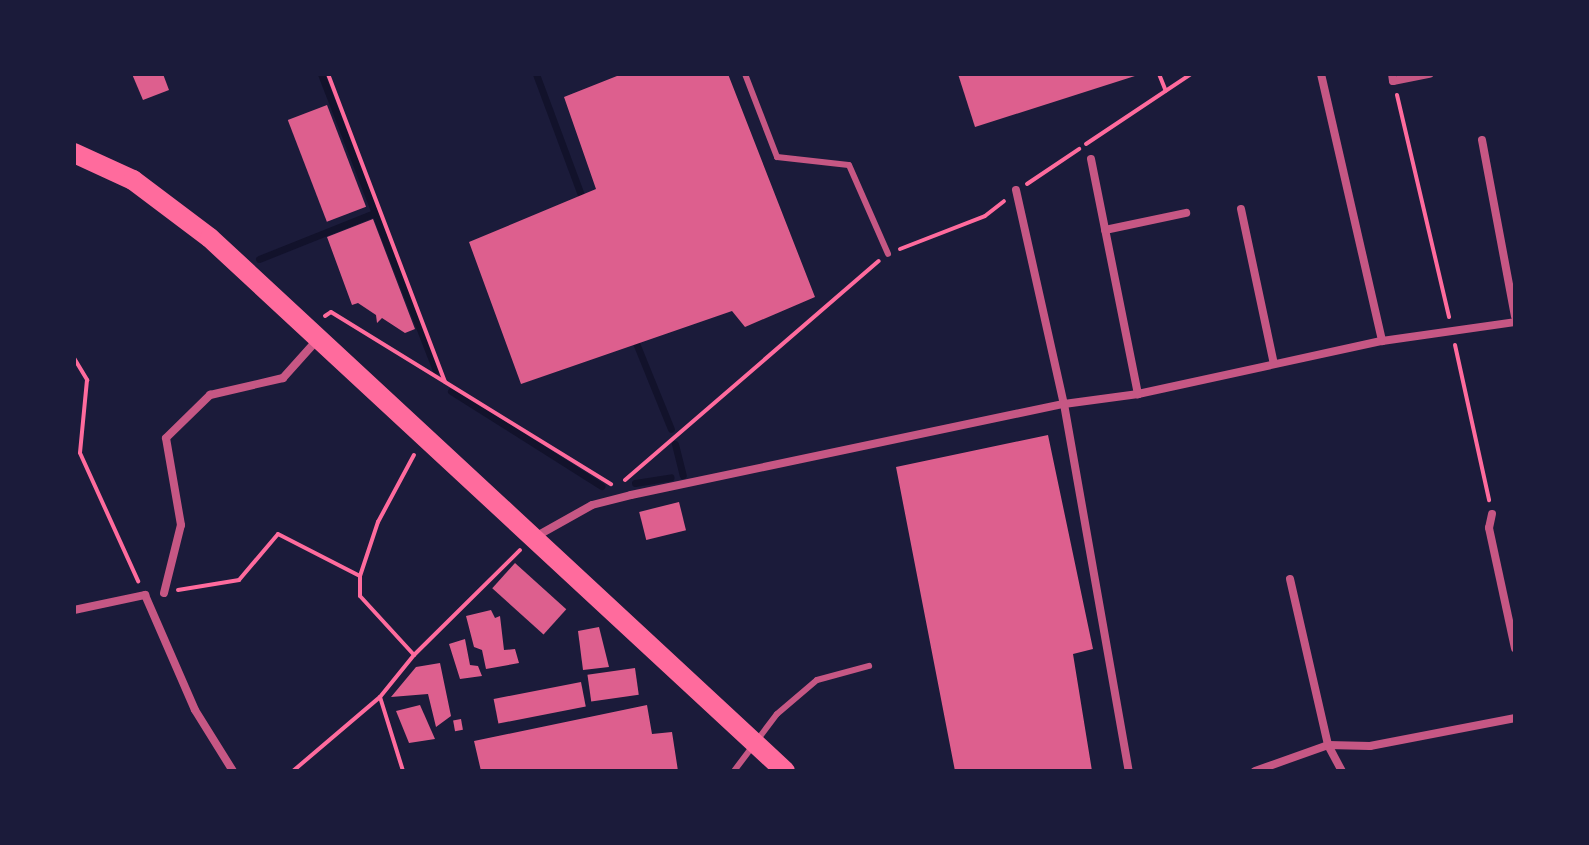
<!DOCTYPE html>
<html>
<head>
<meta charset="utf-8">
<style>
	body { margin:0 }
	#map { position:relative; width:1589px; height:845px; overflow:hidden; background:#1b1b3a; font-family:"Work Sans",sans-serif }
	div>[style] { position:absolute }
	.stream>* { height:7px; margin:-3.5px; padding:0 3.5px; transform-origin:3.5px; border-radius:3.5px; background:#12122b }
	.building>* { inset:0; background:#dd5f8e; transform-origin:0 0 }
	.path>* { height:4px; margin:-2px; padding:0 2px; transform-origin:2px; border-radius:2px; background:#ff6b9d }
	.service>* { height:6px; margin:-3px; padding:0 3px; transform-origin:3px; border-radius:3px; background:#c65784 }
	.minor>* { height:8px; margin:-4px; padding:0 4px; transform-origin:4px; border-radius:4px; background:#c65784 }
	.trunk>* { height:20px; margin:-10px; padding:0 10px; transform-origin:10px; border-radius:10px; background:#ff6b9d }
	span { translate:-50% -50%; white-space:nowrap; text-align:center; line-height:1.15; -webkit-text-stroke:7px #1b1b3a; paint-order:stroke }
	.frame { position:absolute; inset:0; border:76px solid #1b1b3a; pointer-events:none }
</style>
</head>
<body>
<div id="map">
	<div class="stream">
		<div style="left:321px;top:74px;width:318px;rotate:68.8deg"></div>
		<div style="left:536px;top:74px;width:138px;rotate:69.6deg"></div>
		<div style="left:259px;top:259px;width:124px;rotate:-21.8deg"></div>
		<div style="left:634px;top:338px;width:98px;rotate:67.9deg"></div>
		<div style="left:451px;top:391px;width:178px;rotate:32.3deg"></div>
		<div style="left:675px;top:444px;width:32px;rotate:76deg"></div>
		<div style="left:635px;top:483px;width:36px;rotate:-9deg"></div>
	</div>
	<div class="building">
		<div style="clip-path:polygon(132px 74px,163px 74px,169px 90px,143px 100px)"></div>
		<div style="clip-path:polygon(622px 74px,728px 74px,815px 297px,745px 327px,732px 311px,521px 384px,469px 242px,596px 189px,564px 97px)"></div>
		<div style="clip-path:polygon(958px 74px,1138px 74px,1138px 75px,975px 127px)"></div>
		<div style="left:327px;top:105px;width:109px;height:42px;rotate:69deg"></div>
		<div style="clip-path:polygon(373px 219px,415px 329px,405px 333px,382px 318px,377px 323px,376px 315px,358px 303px,352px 305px,327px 237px)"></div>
		<div style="clip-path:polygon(1048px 435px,1093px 649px,1073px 654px,1092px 771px,955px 771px,896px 467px)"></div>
		<div style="left:679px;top:502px;width:29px;height:41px;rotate:76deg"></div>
		<div style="left:515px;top:563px;width:69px;height:34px;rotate:42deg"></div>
		<div style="clip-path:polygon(491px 610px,495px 618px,500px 616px,504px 650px,515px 649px,519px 663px,486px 669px,482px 650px,474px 647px,466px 616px)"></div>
		<div style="clip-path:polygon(599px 627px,609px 667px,583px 670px,578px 631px)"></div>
		<div style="clip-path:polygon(465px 639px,470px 665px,478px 666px,482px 676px,460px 679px,449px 644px)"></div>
		<div style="clip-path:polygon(440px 663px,451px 716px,436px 727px,428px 694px,391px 697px,416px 667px)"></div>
		<div style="left:635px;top:668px;width:27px;height:48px;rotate:82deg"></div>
		<div style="left:581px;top:682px;width:25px;height:89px;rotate:79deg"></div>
		<div style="clip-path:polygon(420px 705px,435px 739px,409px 743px,396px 711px)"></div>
		<div style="clip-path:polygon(647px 705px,652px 734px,672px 732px,678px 771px,481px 771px,474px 741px)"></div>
		<div style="left:461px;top:719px;width:11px;height:8px;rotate:80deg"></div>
	</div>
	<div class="path">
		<div style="left:328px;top:74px;width:329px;rotate:69.2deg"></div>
		<div style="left:445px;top:382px;width:195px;rotate:31.6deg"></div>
		<div style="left:1159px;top:74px;width:18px;rotate:68deg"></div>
		<div style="left:1397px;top:95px;width:228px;rotate:76.8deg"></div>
		<div style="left:1086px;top:144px;width:126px;rotate:-33.7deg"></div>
		<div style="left:1027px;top:184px;width:63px;rotate:-33.9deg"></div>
		<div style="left:900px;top:249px;width:91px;rotate:-21.2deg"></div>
		<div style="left:985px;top:216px;width:24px;rotate:-38deg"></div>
		<div style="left:325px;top:316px;width:7px;rotate:-34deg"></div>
		<div style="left:331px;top:312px;width:132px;rotate:31.6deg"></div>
		<div style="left:1455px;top:345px;width:159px;rotate:77.6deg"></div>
		<div style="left:74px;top:358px;width:26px;rotate:59deg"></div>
		<div style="left:87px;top:380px;width:73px;rotate:95.5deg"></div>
		<div style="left:80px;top:453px;width:141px;rotate:65.6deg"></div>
		<div style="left:625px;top:480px;width:335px;rotate:-40.8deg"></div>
		<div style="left:360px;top:576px;width:57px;rotate:-71.6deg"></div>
		<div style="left:378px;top:522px;width:76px;rotate:-61.8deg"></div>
		<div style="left:178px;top:590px;width:62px;rotate:-9.3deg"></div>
		<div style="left:239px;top:580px;width:60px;rotate:-49.7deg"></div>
		<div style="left:278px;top:534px;width:92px;rotate:27.1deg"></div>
		<div style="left:360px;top:576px;width:20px;rotate:90deg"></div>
		<div style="left:360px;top:596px;width:80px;rotate:47.5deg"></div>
		<div style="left:380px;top:697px;width:77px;rotate:72.7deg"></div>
		<div style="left:293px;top:771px;width:114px;rotate:-40.4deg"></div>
		<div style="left:380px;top:697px;width:54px;rotate:-51deg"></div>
		<div style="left:414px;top:655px;width:149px;rotate:-44.7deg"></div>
	</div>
	<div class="service">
		<div style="left:745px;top:74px;width:89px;rotate:68.9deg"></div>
		<div style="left:777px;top:157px;width:72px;rotate:6.3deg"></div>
		<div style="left:849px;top:165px;width:97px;rotate:66.3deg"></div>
		<div style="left:734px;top:771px;width:71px;rotate:-53deg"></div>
		<div style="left:777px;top:714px;width:52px;rotate:-40.4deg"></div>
		<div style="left:817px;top:680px;width:54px;rotate:-15.1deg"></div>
	</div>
	<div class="minor">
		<div style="left:1321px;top:74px;width:274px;rotate:77.1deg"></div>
		<div style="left:1392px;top:74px;width:7px;rotate:82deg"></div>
		<div style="left:1393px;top:81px;width:37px;rotate:-11deg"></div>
		<div style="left:1482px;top:140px;width:179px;rotate:79.4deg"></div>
		<div style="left:1091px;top:159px;width:240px;rotate:78.7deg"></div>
		<div style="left:1016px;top:190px;width:219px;rotate:77.4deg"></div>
		<div style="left:1064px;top:404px;width:373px;rotate:80deg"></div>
		<div style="left:1241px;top:209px;width:158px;rotate:78deg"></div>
		<div style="left:1105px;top:230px;width:83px;rotate:-11.9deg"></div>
		<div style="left:1492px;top:514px;width:14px;rotate:102deg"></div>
		<div style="left:1489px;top:528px;width:123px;rotate:77.8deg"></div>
		<div style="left:535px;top:537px;width:65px;rotate:-29.3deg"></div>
		<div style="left:592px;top:505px;width:40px;rotate:-14.4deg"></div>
		<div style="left:631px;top:495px;width:442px;rotate:-11.9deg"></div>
		<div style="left:1064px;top:404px;width:75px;rotate:-7.7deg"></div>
		<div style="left:1138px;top:394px;width:250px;rotate:-12.3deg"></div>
		<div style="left:1382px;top:341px;width:134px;rotate:-8.1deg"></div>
		<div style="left:1290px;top:579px;width:170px;rotate:77.1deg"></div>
		<div style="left:1328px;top:745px;width:30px;rotate:62deg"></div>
		<div style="left:164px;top:593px;width:70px;rotate:-76deg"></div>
		<div style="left:181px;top:525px;width:88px;rotate:-99.8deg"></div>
		<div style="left:166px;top:438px;width:62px;rotate:-44.3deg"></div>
		<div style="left:210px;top:395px;width:75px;rotate:-13.1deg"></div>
		<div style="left:283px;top:378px;width:52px;rotate:-48.1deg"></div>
		<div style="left:74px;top:610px;width:73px;rotate:-11.9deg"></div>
		<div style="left:145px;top:595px;width:125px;rotate:66.5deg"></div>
		<div style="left:195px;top:710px;width:72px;rotate:58.1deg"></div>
		<div style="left:1255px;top:771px;width:77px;rotate:-19.6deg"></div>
		<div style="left:1328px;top:745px;width:42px;rotate:1.4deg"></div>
		<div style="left:1370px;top:746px;width:148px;rotate:-10.9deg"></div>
	</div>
	<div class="trunk">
		<div style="left:74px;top:153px;width:65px;rotate:24.6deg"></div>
		<div style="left:133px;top:180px;width:96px;rotate:37deg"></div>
		<div style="left:210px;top:238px;width:784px;rotate:42.83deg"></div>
	</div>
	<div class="frame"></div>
</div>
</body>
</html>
